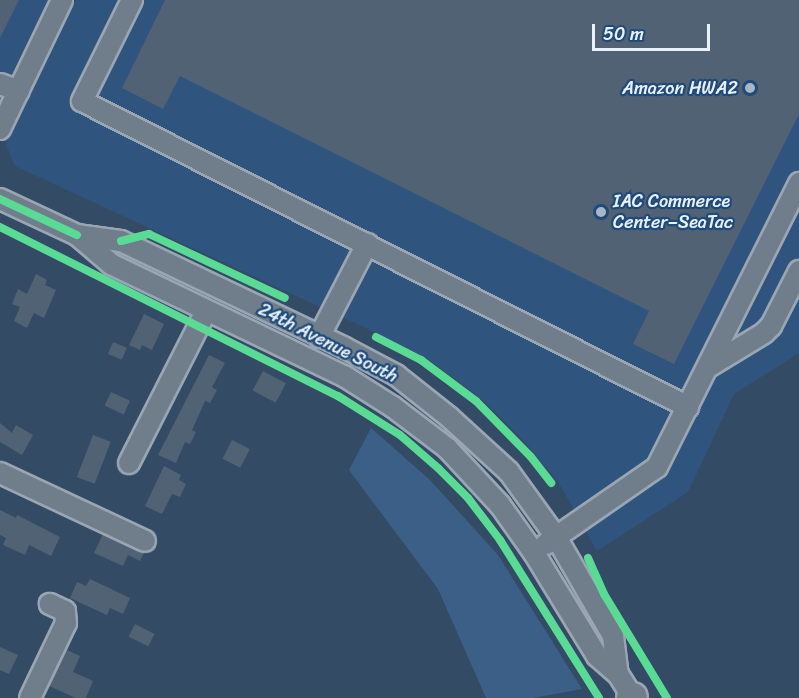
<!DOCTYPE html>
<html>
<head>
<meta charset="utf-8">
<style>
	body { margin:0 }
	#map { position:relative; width:799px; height:698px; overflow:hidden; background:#344b65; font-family:Sriracha,sans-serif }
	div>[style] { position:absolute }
	.built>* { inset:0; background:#2f557f }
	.green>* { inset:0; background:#3b5f87 }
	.building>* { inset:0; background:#516275; transform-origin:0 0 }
	.roads { filter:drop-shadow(2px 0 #9aa6b3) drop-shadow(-2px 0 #9aa6b3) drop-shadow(0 2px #9aa6b3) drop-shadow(0 -2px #9aa6b3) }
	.minor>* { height:20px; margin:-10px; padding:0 10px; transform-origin:10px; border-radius:10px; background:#707e8c }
	.highway>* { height:28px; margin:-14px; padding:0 14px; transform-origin:14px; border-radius:14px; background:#707e8c }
	.cycleway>* { height:8px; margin:-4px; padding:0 4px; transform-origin:4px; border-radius:4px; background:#5adb95 }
	.dots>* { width:16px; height:16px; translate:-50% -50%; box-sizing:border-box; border:3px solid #1f4a7a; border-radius:50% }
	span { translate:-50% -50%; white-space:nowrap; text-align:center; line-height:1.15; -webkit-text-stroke:4.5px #1f4a7a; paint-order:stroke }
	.poi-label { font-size:18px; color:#e8f1f8 }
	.right { translate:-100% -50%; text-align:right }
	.left { translate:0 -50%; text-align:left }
	.street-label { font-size:18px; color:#e8f1f8 }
	.scale { position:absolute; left:592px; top:24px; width:118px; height:27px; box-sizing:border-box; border:3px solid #e8f1f8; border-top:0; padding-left:8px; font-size:18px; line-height:21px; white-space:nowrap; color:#e8f1f8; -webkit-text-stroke:4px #1f4a7a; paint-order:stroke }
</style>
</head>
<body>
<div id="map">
	<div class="built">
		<div style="clip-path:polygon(0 0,48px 0,0 99px)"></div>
		<div style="clip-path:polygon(76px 0,799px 0,799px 353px,734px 394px,688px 492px,597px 551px,559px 483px,523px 440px,482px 399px,429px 360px,383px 336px,15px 166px,5px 142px)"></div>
	</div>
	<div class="green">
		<div style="clip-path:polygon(371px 428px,430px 480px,498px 555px,582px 689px,533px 698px,486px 698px,438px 589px,349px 470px)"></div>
	</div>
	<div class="building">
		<div style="clip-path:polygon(0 0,19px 0,0 38px)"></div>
		<div style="clip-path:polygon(165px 0,799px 0,799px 114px,674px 364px,633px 344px,649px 311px,180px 76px,163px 109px,122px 88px)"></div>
		<div style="clip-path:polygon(36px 274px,47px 280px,45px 285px,56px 290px,44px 318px,34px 313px,27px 328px,14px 321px,20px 307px,12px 304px,18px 289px,27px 294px)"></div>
		<div style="clip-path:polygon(144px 314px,164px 324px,152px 350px,142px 345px,140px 350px,129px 345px)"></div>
		<div style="left:113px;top:342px;width:15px;height:13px;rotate:23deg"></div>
		<div style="clip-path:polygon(209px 355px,225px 363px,212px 387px,217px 390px,210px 403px,205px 401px,192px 430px,196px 432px,190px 444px,185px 442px,176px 463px,158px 455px)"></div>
		<div style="left:263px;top:371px;width:26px;height:22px;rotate:28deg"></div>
		<div style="left:111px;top:392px;width:21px;height:15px;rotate:25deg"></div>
		<div style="clip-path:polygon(0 423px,12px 433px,16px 425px,33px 435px,22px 455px,0 442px)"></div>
		<div style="left:93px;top:435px;width:19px;height:45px;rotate:21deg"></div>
		<div style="left:232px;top:440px;width:20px;height:21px;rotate:27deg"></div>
		<div style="clip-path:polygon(164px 466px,181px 475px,179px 480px,186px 484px,180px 497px,172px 494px,162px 514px,145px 506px)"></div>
		<div style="clip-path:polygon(0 510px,16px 518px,17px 515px,60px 537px,51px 556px,29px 545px,25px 555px,3px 545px,6px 538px,0 535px)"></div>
		<div style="clip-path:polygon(103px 534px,144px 553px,140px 561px,128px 555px,123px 566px,94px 553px)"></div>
		<div style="clip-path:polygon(90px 579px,130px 598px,123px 614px,110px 608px,107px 615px,70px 598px,77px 582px,86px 586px)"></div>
		<div style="left:135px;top:624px;width:22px;height:14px;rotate:27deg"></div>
		<div style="clip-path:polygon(0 647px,18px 655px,9px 674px,0 670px)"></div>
		<div style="clip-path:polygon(67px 650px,80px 656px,73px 672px,93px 681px,86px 698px,76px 698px,49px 686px)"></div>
	</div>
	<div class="roads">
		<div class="minor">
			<div style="left:132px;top:0;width:113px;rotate:116.3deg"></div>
			<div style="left:82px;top:101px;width:679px;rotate:26.79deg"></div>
			<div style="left:0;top:84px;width:20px;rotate:20deg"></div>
			<div style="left:0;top:129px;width:143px;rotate:-64.3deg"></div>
			<div style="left:0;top:199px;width:85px;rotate:25.1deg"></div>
			<div style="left:77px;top:235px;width:45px;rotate:40.5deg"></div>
			<div style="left:111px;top:264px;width:259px;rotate:25.7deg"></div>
			<div style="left:344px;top:376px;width:58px;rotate:32.3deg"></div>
			<div style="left:393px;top:407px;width:68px;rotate:37.2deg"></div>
			<div style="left:447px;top:448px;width:78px;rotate:47.1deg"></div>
			<div style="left:500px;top:505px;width:59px;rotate:54.7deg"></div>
			<div style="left:534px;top:553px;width:121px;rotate:58.5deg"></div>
			<div style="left:597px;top:656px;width:28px;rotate:41deg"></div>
			<div style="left:618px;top:674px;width:28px;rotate:58deg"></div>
			<div style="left:77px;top:235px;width:44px;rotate:7.8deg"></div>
			<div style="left:121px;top:241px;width:248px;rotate:25.5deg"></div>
			<div style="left:345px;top:348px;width:58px;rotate:27.9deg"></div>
			<div style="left:396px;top:375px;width:68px;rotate:38.4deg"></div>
			<div style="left:449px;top:417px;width:81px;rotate:42.5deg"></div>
			<div style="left:509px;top:472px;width:80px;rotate:54.1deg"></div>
			<div style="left:556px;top:537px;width:114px;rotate:60.1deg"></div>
			<div style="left:613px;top:636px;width:38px;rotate:83deg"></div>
			<div style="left:319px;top:337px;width:105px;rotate:-62.7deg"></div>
			<div style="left:710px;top:366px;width:63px;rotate:-31.4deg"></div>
			<div style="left:764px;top:333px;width:10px;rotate:-45deg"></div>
			<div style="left:771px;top:326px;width:62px;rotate:-63deg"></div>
			<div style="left:129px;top:463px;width:170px;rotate:-63.1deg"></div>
			<div style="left:0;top:473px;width:160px;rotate:25.1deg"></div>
			<div style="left:546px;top:544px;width:135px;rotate:-34.7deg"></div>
			<div style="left:657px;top:467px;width:318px;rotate:-63.4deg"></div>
			<div style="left:30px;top:698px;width:83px;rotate:-64.4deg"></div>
			<div style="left:66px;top:623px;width:12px;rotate:-95deg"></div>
			<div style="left:65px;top:611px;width:17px;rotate:-155deg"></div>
		</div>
		<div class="highway">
			<div style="left:631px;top:698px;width:2px;rotate:-27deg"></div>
		</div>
	</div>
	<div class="cycleway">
		<div style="left:0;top:199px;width:85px;rotate:25.1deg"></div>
		<div style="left:0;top:227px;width:378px;rotate:26.6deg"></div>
		<div style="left:338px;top:396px;width:73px;rotate:32.2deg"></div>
		<div style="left:400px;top:435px;width:50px;rotate:41deg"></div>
		<div style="left:438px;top:468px;width:42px;rotate:45deg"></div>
		<div style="left:468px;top:498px;width:53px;rotate:52.7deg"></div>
		<div style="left:500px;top:540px;width:186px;rotate:57.9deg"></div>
		<div style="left:121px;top:241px;width:29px;rotate:-14deg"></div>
		<div style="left:149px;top:234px;width:150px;rotate:25.2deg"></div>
		<div style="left:376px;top:337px;width:51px;rotate:27.1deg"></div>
		<div style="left:421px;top:360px;width:69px;rotate:36.7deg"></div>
		<div style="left:476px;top:401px;width:78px;rotate:45.5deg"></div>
		<div style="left:531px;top:457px;width:33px;rotate:52deg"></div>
		<div style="left:588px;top:558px;width:39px;rotate:66deg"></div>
		<div style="left:604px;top:594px;width:122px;rotate:58.8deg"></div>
	</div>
	<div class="dots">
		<div style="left:750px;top:88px;background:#a9b7c5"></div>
		<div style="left:601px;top:212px;background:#a9b7c5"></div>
	</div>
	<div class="poi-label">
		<span class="right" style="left:738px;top:88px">Amazon HWA2</span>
		<span class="left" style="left:613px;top:212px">IAC Commerce<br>Center–SeaTac</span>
	</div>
	<div class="street-label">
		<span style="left:328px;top:343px;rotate:27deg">24th Avenue South</span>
	</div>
	<div class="scale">50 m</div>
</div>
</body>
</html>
